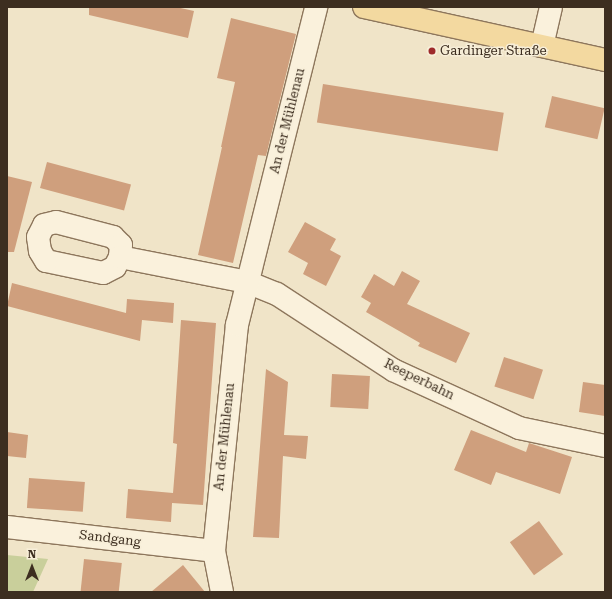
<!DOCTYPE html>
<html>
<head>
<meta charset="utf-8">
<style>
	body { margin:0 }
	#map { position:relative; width:612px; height:599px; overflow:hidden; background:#f0e4c8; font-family:"Roboto Serif",serif }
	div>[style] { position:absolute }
	.green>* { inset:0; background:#c9cf9b }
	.building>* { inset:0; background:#cf9f7d; transform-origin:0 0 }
	.roads { filter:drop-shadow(1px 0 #8d765c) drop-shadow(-1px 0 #8d765c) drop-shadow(0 1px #8d765c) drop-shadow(0 -1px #8d765c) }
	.minor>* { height:22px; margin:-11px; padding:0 11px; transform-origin:11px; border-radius:11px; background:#faf1dc }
	.primary>* { height:22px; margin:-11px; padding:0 11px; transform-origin:11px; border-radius:11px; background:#f3d9a0 }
	.dots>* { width:11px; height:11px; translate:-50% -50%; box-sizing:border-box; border:2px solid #f7eed8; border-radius:50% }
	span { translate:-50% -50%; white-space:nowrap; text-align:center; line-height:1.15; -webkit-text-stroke:3px #f7eed8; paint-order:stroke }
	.poi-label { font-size:13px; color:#3d2e20 }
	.left { translate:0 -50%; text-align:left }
	.street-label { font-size:13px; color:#3d2e20 }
	.frame { position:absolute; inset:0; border:8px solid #3d2e20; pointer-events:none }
	.north { position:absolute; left:12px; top:547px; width:40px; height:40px; -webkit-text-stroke:3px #f7eed8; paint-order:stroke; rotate:0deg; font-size:11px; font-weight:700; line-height:16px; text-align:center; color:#3d2e20 }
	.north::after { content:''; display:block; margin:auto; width:14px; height:18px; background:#3d2e20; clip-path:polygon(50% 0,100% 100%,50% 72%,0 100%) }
</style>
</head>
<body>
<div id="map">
	<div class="green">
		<div style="clip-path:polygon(7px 555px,48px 559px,33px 592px,7px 592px)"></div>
	</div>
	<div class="building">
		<div style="clip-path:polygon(89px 7px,176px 7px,194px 11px,188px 38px,89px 15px)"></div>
		<div style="clip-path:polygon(231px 18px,296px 34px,266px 156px,258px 155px,233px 263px,198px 255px,222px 147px,221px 147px,235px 82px,217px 78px)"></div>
		<div style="left:323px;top:84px;width:183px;height:39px;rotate:9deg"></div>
		<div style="left:552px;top:96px;width:54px;height:32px;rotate:13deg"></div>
		<div style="left:47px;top:162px;width:87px;height:27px;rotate:15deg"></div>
		<div style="clip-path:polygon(7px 176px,32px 182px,14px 252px,7px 252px)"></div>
		<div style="clip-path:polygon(305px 222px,336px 239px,330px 250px,341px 256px,326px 286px,303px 274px,308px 263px,288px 252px)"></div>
		<div style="clip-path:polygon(402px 271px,420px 281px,407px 304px,470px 333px,456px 363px,418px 346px,420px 343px,366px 312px,371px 303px,361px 297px,374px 274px,394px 286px)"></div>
		<div style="clip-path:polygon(12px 283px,126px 313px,127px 299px,174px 303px,173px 323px,142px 320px,140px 341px,7px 306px)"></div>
		<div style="clip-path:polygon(181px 320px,216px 323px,203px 505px,172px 503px,171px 522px,126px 518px,128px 489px,173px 493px,177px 444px,173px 443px)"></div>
		<div style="left:504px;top:357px;width:41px;height:31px;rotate:18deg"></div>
		<div style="clip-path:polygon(266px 369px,288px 382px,284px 435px,308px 436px,306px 459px,283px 456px,279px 538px,253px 537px)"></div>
		<div style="left:332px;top:374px;width:38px;height:33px;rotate:3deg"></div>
		<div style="clip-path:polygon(583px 382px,605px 385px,605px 416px,579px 412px)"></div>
		<div style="clip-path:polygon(471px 430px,526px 452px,529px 443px,572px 457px,560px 494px,496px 472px,491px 485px,454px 470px)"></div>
		<div style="clip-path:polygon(7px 432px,28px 435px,26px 458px,7px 456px)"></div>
		<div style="left:29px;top:478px;width:56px;height:30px;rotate:4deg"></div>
		<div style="left:539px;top:521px;width:41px;height:36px;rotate:54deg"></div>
		<div style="left:84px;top:559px;width:38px;height:33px;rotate:6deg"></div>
		<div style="clip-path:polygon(183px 565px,205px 592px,151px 592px)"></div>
	</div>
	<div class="roads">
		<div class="minor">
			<div style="left:542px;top:46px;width:40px;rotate:-77deg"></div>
			<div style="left:56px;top:222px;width:59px;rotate:14.7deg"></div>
			<div style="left:113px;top:237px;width:11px;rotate:45deg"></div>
			<div style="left:121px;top:245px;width:12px;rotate:95deg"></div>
			<div style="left:120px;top:257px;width:11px;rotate:117deg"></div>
			<div style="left:115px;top:267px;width:13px;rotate:153deg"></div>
			<div style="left:103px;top:273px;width:58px;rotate:-168.1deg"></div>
			<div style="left:46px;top:261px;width:12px;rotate:-121deg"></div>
			<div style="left:40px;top:251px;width:14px;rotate:-98deg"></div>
			<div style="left:38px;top:237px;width:13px;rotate:-63deg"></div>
			<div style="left:44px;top:225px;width:12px;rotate:-14deg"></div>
			<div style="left:120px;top:257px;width:129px;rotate:11.1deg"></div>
			<div style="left:247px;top:282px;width:32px;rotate:22deg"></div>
			<div style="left:277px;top:294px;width:139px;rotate:33.2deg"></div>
			<div style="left:393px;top:370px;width:139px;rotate:24.7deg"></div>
			<div style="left:519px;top:428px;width:88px;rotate:11.8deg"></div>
			<div style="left:7px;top:527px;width:208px;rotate:6.6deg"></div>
			<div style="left:222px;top:592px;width:42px;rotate:-101deg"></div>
			<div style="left:214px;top:551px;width:227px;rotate:-84.2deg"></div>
			<div style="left:237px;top:325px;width:328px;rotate:-76deg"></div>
		</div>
		<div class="primary">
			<div style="left:364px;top:7px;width:247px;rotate:12.4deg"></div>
		</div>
	</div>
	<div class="dots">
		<div style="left:432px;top:51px;background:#9e2a2b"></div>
	</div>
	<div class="poi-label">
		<span class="left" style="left:440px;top:51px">Gardinger Straße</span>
	</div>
	<div class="street-label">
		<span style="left:288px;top:121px;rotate:-76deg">An der Mühlenau</span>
		<span style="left:419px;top:380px;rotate:26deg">Reeperbahn</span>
		<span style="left:225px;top:437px;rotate:-84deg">An der Mühlenau</span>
		<span style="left:110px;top:539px;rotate:7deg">Sandgang</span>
	</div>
	<div class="frame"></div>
	<div class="north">N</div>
</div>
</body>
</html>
